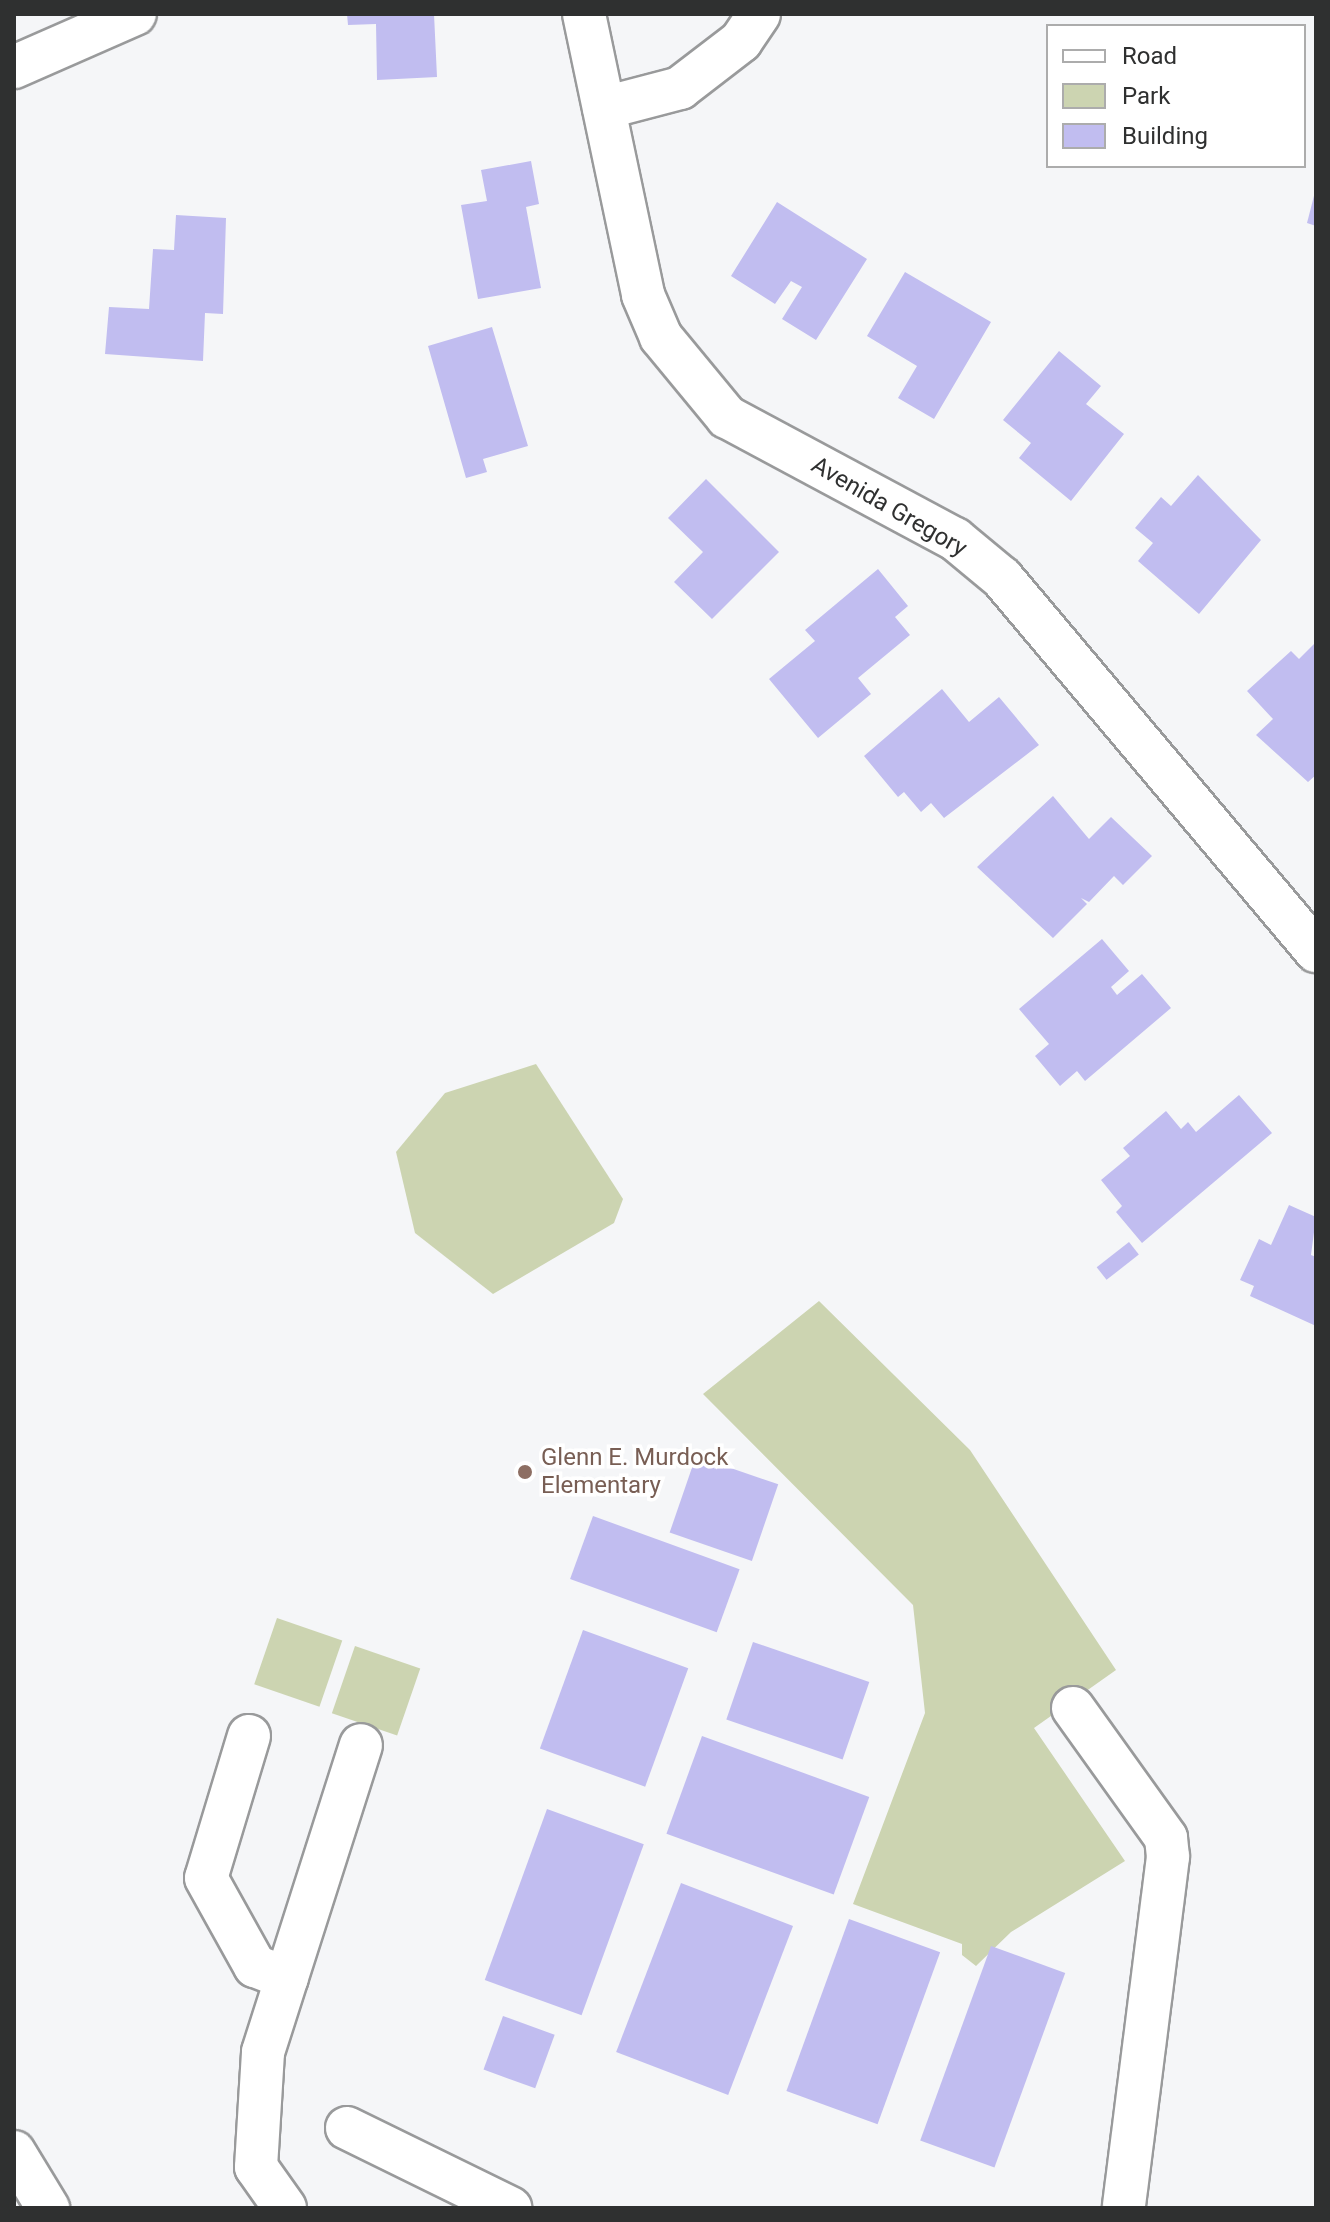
<!DOCTYPE html>
<html>
<head>
<meta charset="utf-8">
<style>
	body { margin:0 }
	#map { position:relative; width:1330px; height:2222px; overflow:hidden; background:#f5f6f8; font-family:Roboto,sans-serif }
	div>[style] { position:absolute }
	.green>* { inset:0; background:#ccd4b1; transform-origin:0 0 }
	.building>* { inset:0; background:#c1bdf0; transform-origin:0 0 }
	.roads { filter:drop-shadow(2px 0 #999a9b) drop-shadow(-2px 0 #999a9b) drop-shadow(0 2px #999a9b) drop-shadow(0 -2px #999a9b) }
	.minor>* { height:42px; margin:-21px; padding:0 21px; transform-origin:21px; border-radius:21px; background:#fff }
	.dots>* { width:22px; height:22px; translate:-50% -50%; box-sizing:border-box; border:4px solid #fff; border-radius:50% }
	span { translate:-50% -50%; white-space:nowrap; text-align:center; line-height:1.15; -webkit-text-stroke:7px #fff; paint-order:stroke }
	.street-label { font-size:24px; color:#2f3030 }
	.education-label { font-size:24px; color:#785e54 }
	.left { translate:0 -50%; text-align:left }
	.frame { position:absolute; inset:0; border:16px solid #2f3030; pointer-events:none }
	.legend { position:absolute; left:1046px; top:24px; width:260px; height:144px; box-sizing:border-box; background:#fff; border:2px solid #acacac; margin:0; padding:10px 14px; list-style:none; font-size:24px; color:#2f3030 }
	.legend li { display:flex; align-items:center; gap:16px; height:40px }
	.legend b { width:40px; border:2px solid #acacac }
</style>
</head>
<body>
<div id="map">
	<div class="green">
		<div style="clip-path:polygon(536px 1064px,623px 1199px,614px 1223px,493px 1294px,415px 1233px,396px 1152px,445px 1093px)"></div>
		<div style="clip-path:polygon(819px 1301px,970px 1450px,1116px 1670px,1034px 1728px,1125px 1861px,1011px 1932px,976px 1966px,962px 1955px,962px 1944px,853px 1904px,925px 1713px,913px 1605px,703px 1394px)"></div>
		<div style="left:277px;top:1618px;width:69px;height:70px;rotate:19deg"></div>
		<div style="left:355px;top:1646px;width:69px;height:71px;rotate:19deg"></div>
	</div>
	<div class="building">
		<div style="clip-path:polygon(347px 14px,434px 14px,437px 77px,377px 80px,376px 24px,348px 25px)"></div>
		<div style="clip-path:polygon(531px 161px,539px 204px,526px 207px,541px 288px,478px 299px,461px 205px,487px 201px,481px 170px)"></div>
		<div style="clip-path:polygon(1315px 192px,1316px 192px,1316px 226px,1307px 223px)"></div>
		<div style="clip-path:polygon(777px 202px,867px 259px,816px 340px,782px 319px,802px 287px,791px 281px,775px 304px,731px 276px)"></div>
		<div style="clip-path:polygon(176px 215px,226px 218px,223px 314px,205px 313px,203px 361px,105px 354px,109px 307px,149px 309px,153px 249px,174px 250px)"></div>
		<div style="clip-path:polygon(905px 272px,991px 322px,934px 419px,898px 398px,917px 366px,867px 336px)"></div>
		<div style="clip-path:polygon(492px 327px,528px 446px,483px 459px,487px 472px,466px 478px,428px 346px)"></div>
		<div style="clip-path:polygon(1059px 351px,1101px 386px,1086px 404px,1124px 434px,1071px 501px,1019px 458px,1031px 443px,1003px 420px)"></div>
		<div style="clip-path:polygon(1198px 475px,1261px 540px,1199px 614px,1138px 561px,1153px 543px,1135px 528px,1161px 497px,1171px 506px)"></div>
		<div style="clip-path:polygon(706px 479px,779px 552px,712px 619px,674px 582px,703px 552px,668px 518px)"></div>
		<div style="clip-path:polygon(878px 569px,908px 606px,895px 617px,910px 635px,858px 678px,871px 694px,818px 738px,769px 679px,815px 641px,805px 630px)"></div>
		<div style="clip-path:polygon(1316px 642px,1316px 775px,1308px 782px,1256px 735px,1273px 719px,1247px 691px,1291px 651px,1299px 659px)"></div>
		<div style="clip-path:polygon(942px 689px,969px 722px,999px 697px,1039px 745px,944px 818px,931px 803px,921px 812px,904px 792px,898px 797px,864px 756px)"></div>
		<div style="clip-path:polygon(1053px 796px,1089px 839px,1111px 817px,1152px 856px,1123px 885px,1114px 876px,1089px 902px,1081px 898px,1087px 904px,1053px 938px,977px 867px)"></div>
		<div style="clip-path:polygon(1102px 939px,1129px 971px,1111px 987px,1117px 995px,1142px 974px,1171px 1008px,1085px 1081px,1077px 1071px,1060px 1086px,1035px 1056px,1049px 1044px,1019px 1009px)"></div>
		<div style="clip-path:polygon(1239px 1095px,1272px 1133px,1142px 1243px,1116px 1212px,1122px 1206px,1101px 1180px,1130px 1156px,1123px 1148px,1166px 1111px,1181px 1129px,1188px 1122px,1196px 1132px)"></div>
		<div style="clip-path:polygon(1289px 1205px,1316px 1217px,1311px 1255px,1316px 1257px,1316px 1326px,1250px 1296px,1254px 1286px,1240px 1280px,1259px 1239px,1271px 1245px)"></div>
		<div style="left:1129px;top:1242px;width:16px;height:41px;rotate:52deg"></div>
		<div style="left:696px;top:1456px;width:87px;height:81px;rotate:19deg"></div>
		<div style="left:593px;top:1516px;width:156px;height:67px;rotate:20deg"></div>
		<div style="left:583px;top:1630px;width:112px;height:126px;rotate:20deg"></div>
		<div style="left:753px;top:1642px;width:123px;height:82px;rotate:19deg"></div>
		<div style="left:702px;top:1736px;width:178px;height:104px;rotate:20deg"></div>
		<div style="left:547px;top:1809px;width:103px;height:182px;rotate:20deg"></div>
		<div style="left:681px;top:1883px;width:120px;height:181px;rotate:21deg"></div>
		<div style="left:849px;top:1919px;width:97px;height:183px;rotate:20deg"></div>
		<div style="left:991px;top:1946px;width:79px;height:207px;rotate:20deg"></div>
		<div style="left:503px;top:2016px;width:55px;height:57px;rotate:20deg"></div>
	</div>
	<div class="roads">
		<div class="minor">
			<div style="left:584px;top:14px;width:287px;rotate:78.1deg"></div>
			<div style="left:643px;top:295px;width:46px;rotate:66.8deg"></div>
			<div style="left:661px;top:337px;width:104px;rotate:50.5deg"></div>
			<div style="left:727px;top:417px;width:259px;rotate:28.2deg"></div>
			<div style="left:955px;top:539px;width:61px;rotate:39.7deg"></div>
			<div style="left:1002px;top:578px;width:488px;rotate:49.9deg"></div>
			<div style="left:14px;top:67px;width:132px;rotate:-23.7deg"></div>
			<div style="left:604px;top:108px;width:79px;rotate:-14.7deg"></div>
			<div style="left:680px;top:88px;width:77px;rotate:-37.6deg"></div>
			<div style="left:741px;top:41px;width:32px;rotate:-56deg"></div>
			<div style="left:1073px;top:1708px;width:160px;rotate:54.4deg"></div>
			<div style="left:1166px;top:1838px;width:19px;rotate:84deg"></div>
			<div style="left:1168px;top:1857px;width:351px;rotate:97.2deg"></div>
			<div style="left:249px;top:1736px;width:148px;rotate:106.8deg"></div>
			<div style="left:206px;top:1878px;width:101px;rotate:60.9deg"></div>
			<div style="left:255px;top:1966px;width:34px;rotate:21deg"></div>
			<div style="left:347px;top:2128px;width:182px;rotate:26.1deg"></div>
			<div style="left:14px;top:2152px;width:66px;rotate:58.7deg"></div>
			<div style="left:285px;top:2208px;width:50px;rotate:-125.3deg"></div>
			<div style="left:256px;top:2167px;width:115px;rotate:-86.5deg"></div>
			<div style="left:263px;top:2052px;width:322px;rotate:-72.3deg"></div>
		</div>
	</div>
	<div class="dots">
		<div style="left:525px;top:1472px;background:#8d6e63"></div>
	</div>
	<div class="street-label">
		<span style="left:889px;top:507px;rotate:30deg">Avenida Gregory</span>
	</div>
	<div class="education-label">
		<span class="left" style="left:541px;top:1472px">Glenn E. Murdock<br>Elementary</span>
	</div>
	<div class="frame"></div>
	<ul class="legend">
	<li><b style="height:10px;background:#fff"></b>Road</li>
	<li><b style="height:22px;background:#ccd4b1"></b>Park</li>
	<li><b style="height:22px;background:#c1bdf0"></b>Building</li>
	</ul>
</div>
</body>
</html>
